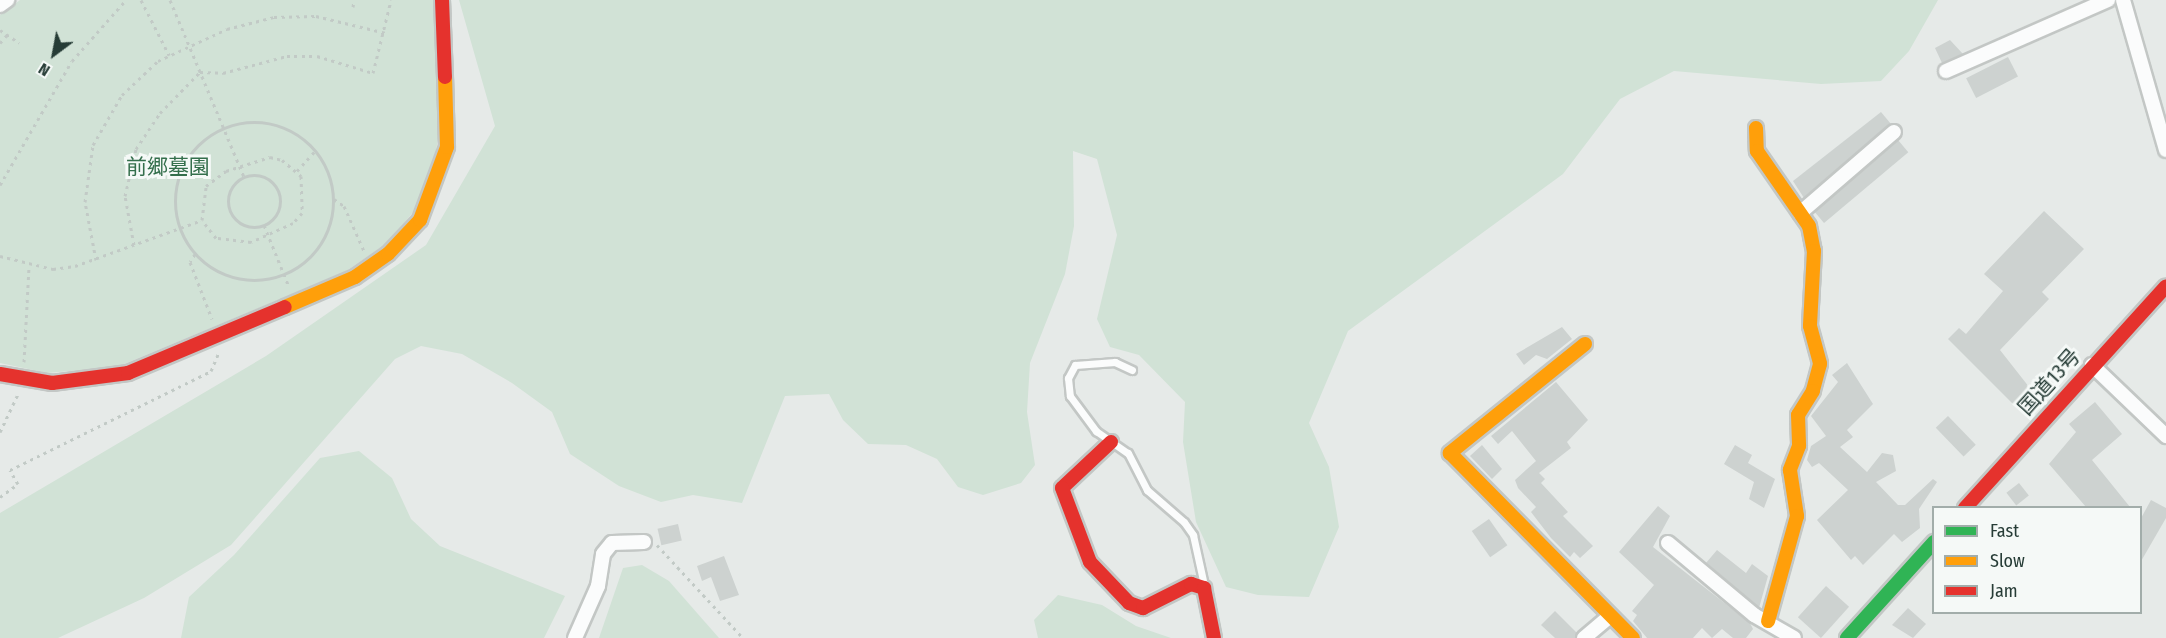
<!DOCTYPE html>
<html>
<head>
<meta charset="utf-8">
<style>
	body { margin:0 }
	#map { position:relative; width:2166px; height:638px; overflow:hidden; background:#e6eae8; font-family:"Fira Sans Condensed","Noto Sans JP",sans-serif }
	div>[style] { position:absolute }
	.green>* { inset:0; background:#d1e2d6 }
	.building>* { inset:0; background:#cdd2d0; transform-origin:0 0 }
	.path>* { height:3px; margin-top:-1.5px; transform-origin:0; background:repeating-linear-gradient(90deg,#c2cac6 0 3px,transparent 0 7.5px) }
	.path>.ring { margin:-1.5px; padding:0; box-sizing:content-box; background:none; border:3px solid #c2cac6; border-radius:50% }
	.roads { filter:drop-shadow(2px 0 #c3c7c5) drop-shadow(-2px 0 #c3c7c5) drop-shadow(0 2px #c3c7c5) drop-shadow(0 -2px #c3c7c5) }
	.lane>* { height:7px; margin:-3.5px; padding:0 3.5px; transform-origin:3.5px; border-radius:3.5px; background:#fbfcfc }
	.street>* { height:14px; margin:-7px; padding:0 7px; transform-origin:7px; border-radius:7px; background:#fbfcfc }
	.fast>* { height:14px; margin:-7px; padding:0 7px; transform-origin:7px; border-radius:7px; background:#30b455 }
	.slow>* { height:14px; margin:-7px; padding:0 7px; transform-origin:7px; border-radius:7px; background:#ff9f0a }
	.jam>* { height:14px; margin:-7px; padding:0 7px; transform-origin:7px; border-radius:7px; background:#e5322d }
	span { translate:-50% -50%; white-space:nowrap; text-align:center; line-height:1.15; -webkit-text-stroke:6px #f5f9f7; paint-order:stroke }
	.park-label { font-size:21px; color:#346f4c }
	.street-label { font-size:21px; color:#263c36 }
	.legend { position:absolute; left:1932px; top:506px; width:210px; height:108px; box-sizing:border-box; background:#f5f9f7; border:2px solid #a2adaa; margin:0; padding:8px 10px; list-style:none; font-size:18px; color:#263c36 }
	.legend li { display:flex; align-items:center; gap:12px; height:30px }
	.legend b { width:30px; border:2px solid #a2adaa }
	.north { position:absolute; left:24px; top:24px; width:60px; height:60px; -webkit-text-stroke:4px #f5f9f7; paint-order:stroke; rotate:212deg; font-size:16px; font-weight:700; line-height:24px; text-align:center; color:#263c36 }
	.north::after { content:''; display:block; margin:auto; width:21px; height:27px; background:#263c36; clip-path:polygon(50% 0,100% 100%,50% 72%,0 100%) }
</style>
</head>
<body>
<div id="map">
	<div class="green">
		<div style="clip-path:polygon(20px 0,434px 0,441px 124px,432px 171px,414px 211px,387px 243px,345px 272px,117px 367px,47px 373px,0 363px,0 15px)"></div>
		<div style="clip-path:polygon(459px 0,1938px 0,1909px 51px,1881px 81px,1821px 84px,1674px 71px,1620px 99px,1563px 174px,1348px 331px,1309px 423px,1329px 467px,1339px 527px,1309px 597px,1258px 595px,1226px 587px,1196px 522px,1183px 442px,1185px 402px,1139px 355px,1110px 347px,1097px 319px,1117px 235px,1097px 159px,1073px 151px,1074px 226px,1065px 274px,1030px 363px,1027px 412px,1035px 465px,1021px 483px,983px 495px,958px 487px,937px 459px,906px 445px,868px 444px,843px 420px,829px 394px,785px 396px,742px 503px,693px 495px,661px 502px,619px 486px,570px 454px,552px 412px,512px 383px,462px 354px,421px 346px,395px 359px,231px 545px,144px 598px,58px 638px,0 638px,0 513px,266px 356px,426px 245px,495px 126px)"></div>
		<div style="clip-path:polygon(359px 451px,392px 478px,411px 519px,440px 546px,565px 596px,544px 638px,181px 638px,189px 597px,234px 555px,320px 458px)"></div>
		<div style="clip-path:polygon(642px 565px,669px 581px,719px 638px,599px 638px,623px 568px)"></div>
		<div style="clip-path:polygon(1058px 595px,1102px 605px,1136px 626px,1171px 638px,1038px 638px,1034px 620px)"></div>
	</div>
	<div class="building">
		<div style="clip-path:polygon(1950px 40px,1963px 54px,1942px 63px,1935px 48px)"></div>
		<div style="left:2008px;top:57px;width:22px;height:47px;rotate:63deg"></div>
		<div style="clip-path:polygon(1881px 112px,1891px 124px,1804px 198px,1793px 181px)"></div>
		<div style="left:1898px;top:140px;width:16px;height:110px;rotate:50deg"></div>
		<div style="clip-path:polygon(2044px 211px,2084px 249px,2042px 292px,2049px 299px,2000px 350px,2033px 392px,2017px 408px,1948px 339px,1959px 328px,1966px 334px,2003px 291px,1984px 274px)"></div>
		<div style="clip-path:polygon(1562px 327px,1572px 339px,1547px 359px,1536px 355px,1524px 365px,1516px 354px)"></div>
		<div style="clip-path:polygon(1847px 363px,1873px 404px,1847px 430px,1853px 437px,1840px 447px,1867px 472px,1882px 453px,1893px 455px,1896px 471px,1876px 482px,1898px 505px,1905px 505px,1933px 479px,1937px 482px,1919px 509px,1920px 528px,1902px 542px,1894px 534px,1863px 565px,1855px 556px,1851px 560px,1817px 520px,1848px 490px,1819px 463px,1812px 467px,1807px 460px,1811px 446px,1826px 436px,1811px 416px,1838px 382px,1832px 375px)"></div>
		<div style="clip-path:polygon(1556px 382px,1588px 420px,1567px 442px,1571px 448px,1539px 473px,1545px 479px,1541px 483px,1568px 512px,1563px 516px,1593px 546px,1580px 558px,1574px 552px,1570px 557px,1551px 538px,1531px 512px,1536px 507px,1518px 488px,1515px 480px,1536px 461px,1512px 431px,1498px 444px,1491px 436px)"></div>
		<div style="clip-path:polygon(2095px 402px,2122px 434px,2092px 460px,2130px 507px,2086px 507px,2049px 464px,2076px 432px,2069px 424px)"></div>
		<div style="left:1948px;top:416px;width:40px;height:17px;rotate:46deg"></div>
		<div style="clip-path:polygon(1482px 445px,1502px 469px,1492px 479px,1470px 456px)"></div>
		<div style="clip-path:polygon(1735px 445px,1752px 455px,1748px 463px,1775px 479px,1764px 508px,1749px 499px,1754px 482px,1724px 464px)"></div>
		<div style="left:2019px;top:483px;width:16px;height:16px;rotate:52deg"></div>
		<div style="clip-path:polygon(2151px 500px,2166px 508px,2166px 518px,2140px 563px,2140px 520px)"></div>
		<div style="clip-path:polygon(1658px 506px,1670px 516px,1653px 547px,1750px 623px,1753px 629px,1746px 638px,1733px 638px,1722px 629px,1712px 638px,1702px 628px,1693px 638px,1647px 638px,1633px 621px,1637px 615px,1632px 611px,1654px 585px,1619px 552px)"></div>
		<div style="left:1489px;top:519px;width:32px;height:21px;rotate:55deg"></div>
		<div style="left:678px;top:524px;width:17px;height:21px;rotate:77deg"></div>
		<div style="clip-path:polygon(1717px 550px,1746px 573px,1752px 564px,1768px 576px,1759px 608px,1706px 563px)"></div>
		<div style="clip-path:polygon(724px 556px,739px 595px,720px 601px,711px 577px,702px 581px,697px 566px)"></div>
		<div style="left:1826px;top:586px;width:31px;height:42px;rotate:42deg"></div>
		<div style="clip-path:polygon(1908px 608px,1926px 624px,1913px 638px,1892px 625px)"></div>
		<div style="clip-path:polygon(1555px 611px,1577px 633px,1575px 638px,1555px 638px,1541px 625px)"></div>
	</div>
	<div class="path">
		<div style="left:141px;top:0;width:62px;rotate:63deg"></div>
		<div style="left:170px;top:0;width:192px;rotate:67.3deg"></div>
		<div style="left:353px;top:7px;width:7px;rotate:-82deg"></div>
		<div style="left:0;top:30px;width:23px;rotate:34deg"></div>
		<div style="left:0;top:43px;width:11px;rotate:-49deg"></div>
		<div class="ring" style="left:175px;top:122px;width:155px;height:155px"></div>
		<div style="left:270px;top:157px;width:12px;rotate:14deg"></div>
		<div style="left:282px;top:160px;width:25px;rotate:40deg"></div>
		<div style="left:301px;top:176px;width:37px;rotate:88deg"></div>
		<div style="left:302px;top:213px;width:13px;rotate:132deg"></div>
		<div style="left:293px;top:223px;width:46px;rotate:155.7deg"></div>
		<div style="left:251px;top:242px;width:35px;rotate:-173deg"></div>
		<div style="left:216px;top:238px;width:23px;rotate:-128deg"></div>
		<div style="left:202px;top:220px;width:34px;rotate:-83deg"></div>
		<div style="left:206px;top:186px;width:25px;rotate:-37deg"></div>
		<div style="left:226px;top:171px;width:46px;rotate:-17.7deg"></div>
		<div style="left:297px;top:171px;width:28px;rotate:-48deg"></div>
		<div class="ring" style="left:228px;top:175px;width:49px;height:49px"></div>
		<div style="left:0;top:185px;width:143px;rotate:-59.9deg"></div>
		<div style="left:72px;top:61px;width:81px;rotate:-48.5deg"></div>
		<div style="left:334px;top:199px;width:12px;rotate:35deg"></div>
		<div style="left:344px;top:206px;width:49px;rotate:66deg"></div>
		<div style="left:264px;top:225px;width:67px;rotate:68deg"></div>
		<div style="left:134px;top:245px;width:50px;rotate:-100.4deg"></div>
		<div style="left:125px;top:196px;width:48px;rotate:-76.8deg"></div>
		<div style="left:136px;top:149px;width:43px;rotate:-56.3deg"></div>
		<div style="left:160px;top:113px;width:57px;rotate:-45.7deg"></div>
		<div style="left:200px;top:72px;width:23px;rotate:2deg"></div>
		<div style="left:223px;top:73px;width:66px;rotate:-14.9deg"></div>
		<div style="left:287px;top:56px;width:30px"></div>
		<div style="left:317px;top:56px;width:59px;rotate:16.9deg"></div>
		<div style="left:373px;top:73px;width:75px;rotate:-76.1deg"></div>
		<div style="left:195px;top:254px;width:9px;rotate:122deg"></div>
		<div style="left:190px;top:262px;width:61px;rotate:68.9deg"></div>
		<div style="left:0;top:256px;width:55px;rotate:13.8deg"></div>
		<div style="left:53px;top:269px;width:22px;rotate:-8deg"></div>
		<div style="left:75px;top:266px;width:135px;rotate:-19.9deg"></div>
		<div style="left:96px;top:260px;width:59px;rotate:-100.7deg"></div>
		<div style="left:85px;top:202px;width:58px;rotate:-82deg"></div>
		<div style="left:93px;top:145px;width:58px;rotate:-59.9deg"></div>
		<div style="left:122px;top:95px;width:50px;rotate:-43.4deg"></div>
		<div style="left:158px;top:61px;width:76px;rotate:-24.9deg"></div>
		<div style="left:227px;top:29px;width:49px;rotate:-14.3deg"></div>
		<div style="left:274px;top:17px;width:42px;rotate:-1.4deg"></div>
		<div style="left:316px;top:16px;width:72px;rotate:13.7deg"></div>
		<div style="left:24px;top:362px;width:97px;rotate:-87deg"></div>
		<div style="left:0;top:432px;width:42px;rotate:-64.7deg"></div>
		<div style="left:0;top:497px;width:22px;rotate:-36deg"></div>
		<div style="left:18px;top:484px;width:16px;rotate:-120deg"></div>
		<div style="left:10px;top:470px;width:224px;rotate:-26.2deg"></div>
		<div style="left:211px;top:371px;width:21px;rotate:-67deg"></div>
		<div style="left:657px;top:545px;width:127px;rotate:47.2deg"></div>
	</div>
	<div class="roads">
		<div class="lane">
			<div style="left:1132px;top:370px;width:19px;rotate:-155deg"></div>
			<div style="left:1115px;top:362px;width:40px;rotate:175.7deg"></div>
			<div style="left:1075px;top:365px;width:15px;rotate:118deg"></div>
			<div style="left:1068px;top:378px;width:18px;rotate:84deg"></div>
			<div style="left:1070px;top:396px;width:44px;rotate:53.4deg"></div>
			<div style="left:1096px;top:431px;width:39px;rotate:35deg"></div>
			<div style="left:1128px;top:453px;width:42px;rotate:62.8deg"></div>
			<div style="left:1147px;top:490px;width:49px;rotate:40.9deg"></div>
			<div style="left:1184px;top:522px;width:16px;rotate:55deg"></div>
			<div style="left:1193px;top:535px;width:51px;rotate:77.6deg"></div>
		</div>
		<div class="street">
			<div style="left:2123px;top:0;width:156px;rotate:74deg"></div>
			<div style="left:0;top:5px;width:9px;rotate:-36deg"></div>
			<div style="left:1946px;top:71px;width:177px;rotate:-23.7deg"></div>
			<div style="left:1800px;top:213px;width:124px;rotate:-40.8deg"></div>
			<div style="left:2092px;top:365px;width:103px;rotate:43.8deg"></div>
			<div style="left:1668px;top:543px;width:112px;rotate:39.9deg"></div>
			<div style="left:1754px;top:615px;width:46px;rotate:29.9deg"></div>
			<div style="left:575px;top:638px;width:57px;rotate:-66.1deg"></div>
			<div style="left:598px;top:586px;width:32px;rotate:-81deg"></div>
			<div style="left:603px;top:554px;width:14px;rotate:-51deg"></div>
			<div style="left:612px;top:543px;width:32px;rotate:-2deg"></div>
			<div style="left:1584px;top:638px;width:34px;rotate:-40deg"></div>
		</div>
		<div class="fast">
			<div style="left:1847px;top:638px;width:130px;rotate:-47.8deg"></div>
		</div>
		<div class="slow">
			<div style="left:1756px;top:128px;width:23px;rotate:88deg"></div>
			<div style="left:1757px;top:151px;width:91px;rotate:55.3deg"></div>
			<div style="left:1809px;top:226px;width:25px;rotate:79deg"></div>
			<div style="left:1814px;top:251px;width:75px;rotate:93.1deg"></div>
			<div style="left:1810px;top:326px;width:39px;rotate:75deg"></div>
			<div style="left:1820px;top:364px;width:28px;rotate:105deg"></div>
			<div style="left:1813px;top:391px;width:28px;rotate:122deg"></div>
			<div style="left:1798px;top:415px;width:31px;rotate:88deg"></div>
			<div style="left:1799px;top:446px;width:26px;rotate:111deg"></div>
			<div style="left:1790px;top:470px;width:47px;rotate:81.3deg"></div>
			<div style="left:1797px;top:516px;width:109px;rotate:105.4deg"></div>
			<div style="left:285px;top:307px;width:76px;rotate:-23.2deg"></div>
			<div style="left:355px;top:277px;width:40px;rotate:-34.9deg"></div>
			<div style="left:388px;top:254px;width:47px;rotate:-46.7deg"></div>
			<div style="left:420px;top:220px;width:78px;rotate:-69.7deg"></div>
			<div style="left:447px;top:147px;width:70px;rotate:-91.6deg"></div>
			<div style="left:1585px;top:344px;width:174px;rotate:141.1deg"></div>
			<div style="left:1450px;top:453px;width:260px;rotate:45.3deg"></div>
		</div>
		<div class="jam">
			<div style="left:442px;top:0;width:77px;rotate:87.8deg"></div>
			<div style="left:0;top:374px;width:53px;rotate:9.8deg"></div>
			<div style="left:52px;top:383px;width:77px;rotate:-7.5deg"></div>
			<div style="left:128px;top:373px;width:170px;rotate:-22.8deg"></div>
			<div style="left:1111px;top:442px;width:67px;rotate:136.8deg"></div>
			<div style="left:1062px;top:488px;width:79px;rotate:69.3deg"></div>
			<div style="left:1090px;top:562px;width:57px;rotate:46.4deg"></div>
			<div style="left:1129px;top:603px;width:15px;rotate:20deg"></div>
			<div style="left:1143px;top:608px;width:54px;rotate:-26.6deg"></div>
			<div style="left:1191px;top:584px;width:14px;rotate:17deg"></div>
			<div style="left:1204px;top:588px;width:51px;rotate:78.7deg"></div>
			<div style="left:1965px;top:508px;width:299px;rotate:-47.8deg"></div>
		</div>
	</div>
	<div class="park-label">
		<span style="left:168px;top:167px">前郷墓園</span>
	</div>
	<div class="street-label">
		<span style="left:2049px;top:382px;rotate:-48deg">国道13号</span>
	</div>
	<ul class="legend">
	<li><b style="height:8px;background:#30b455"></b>Fast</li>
	<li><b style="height:8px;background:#ff9f0a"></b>Slow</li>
	<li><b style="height:8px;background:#e5322d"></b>Jam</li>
	</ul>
	<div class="north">N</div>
</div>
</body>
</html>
